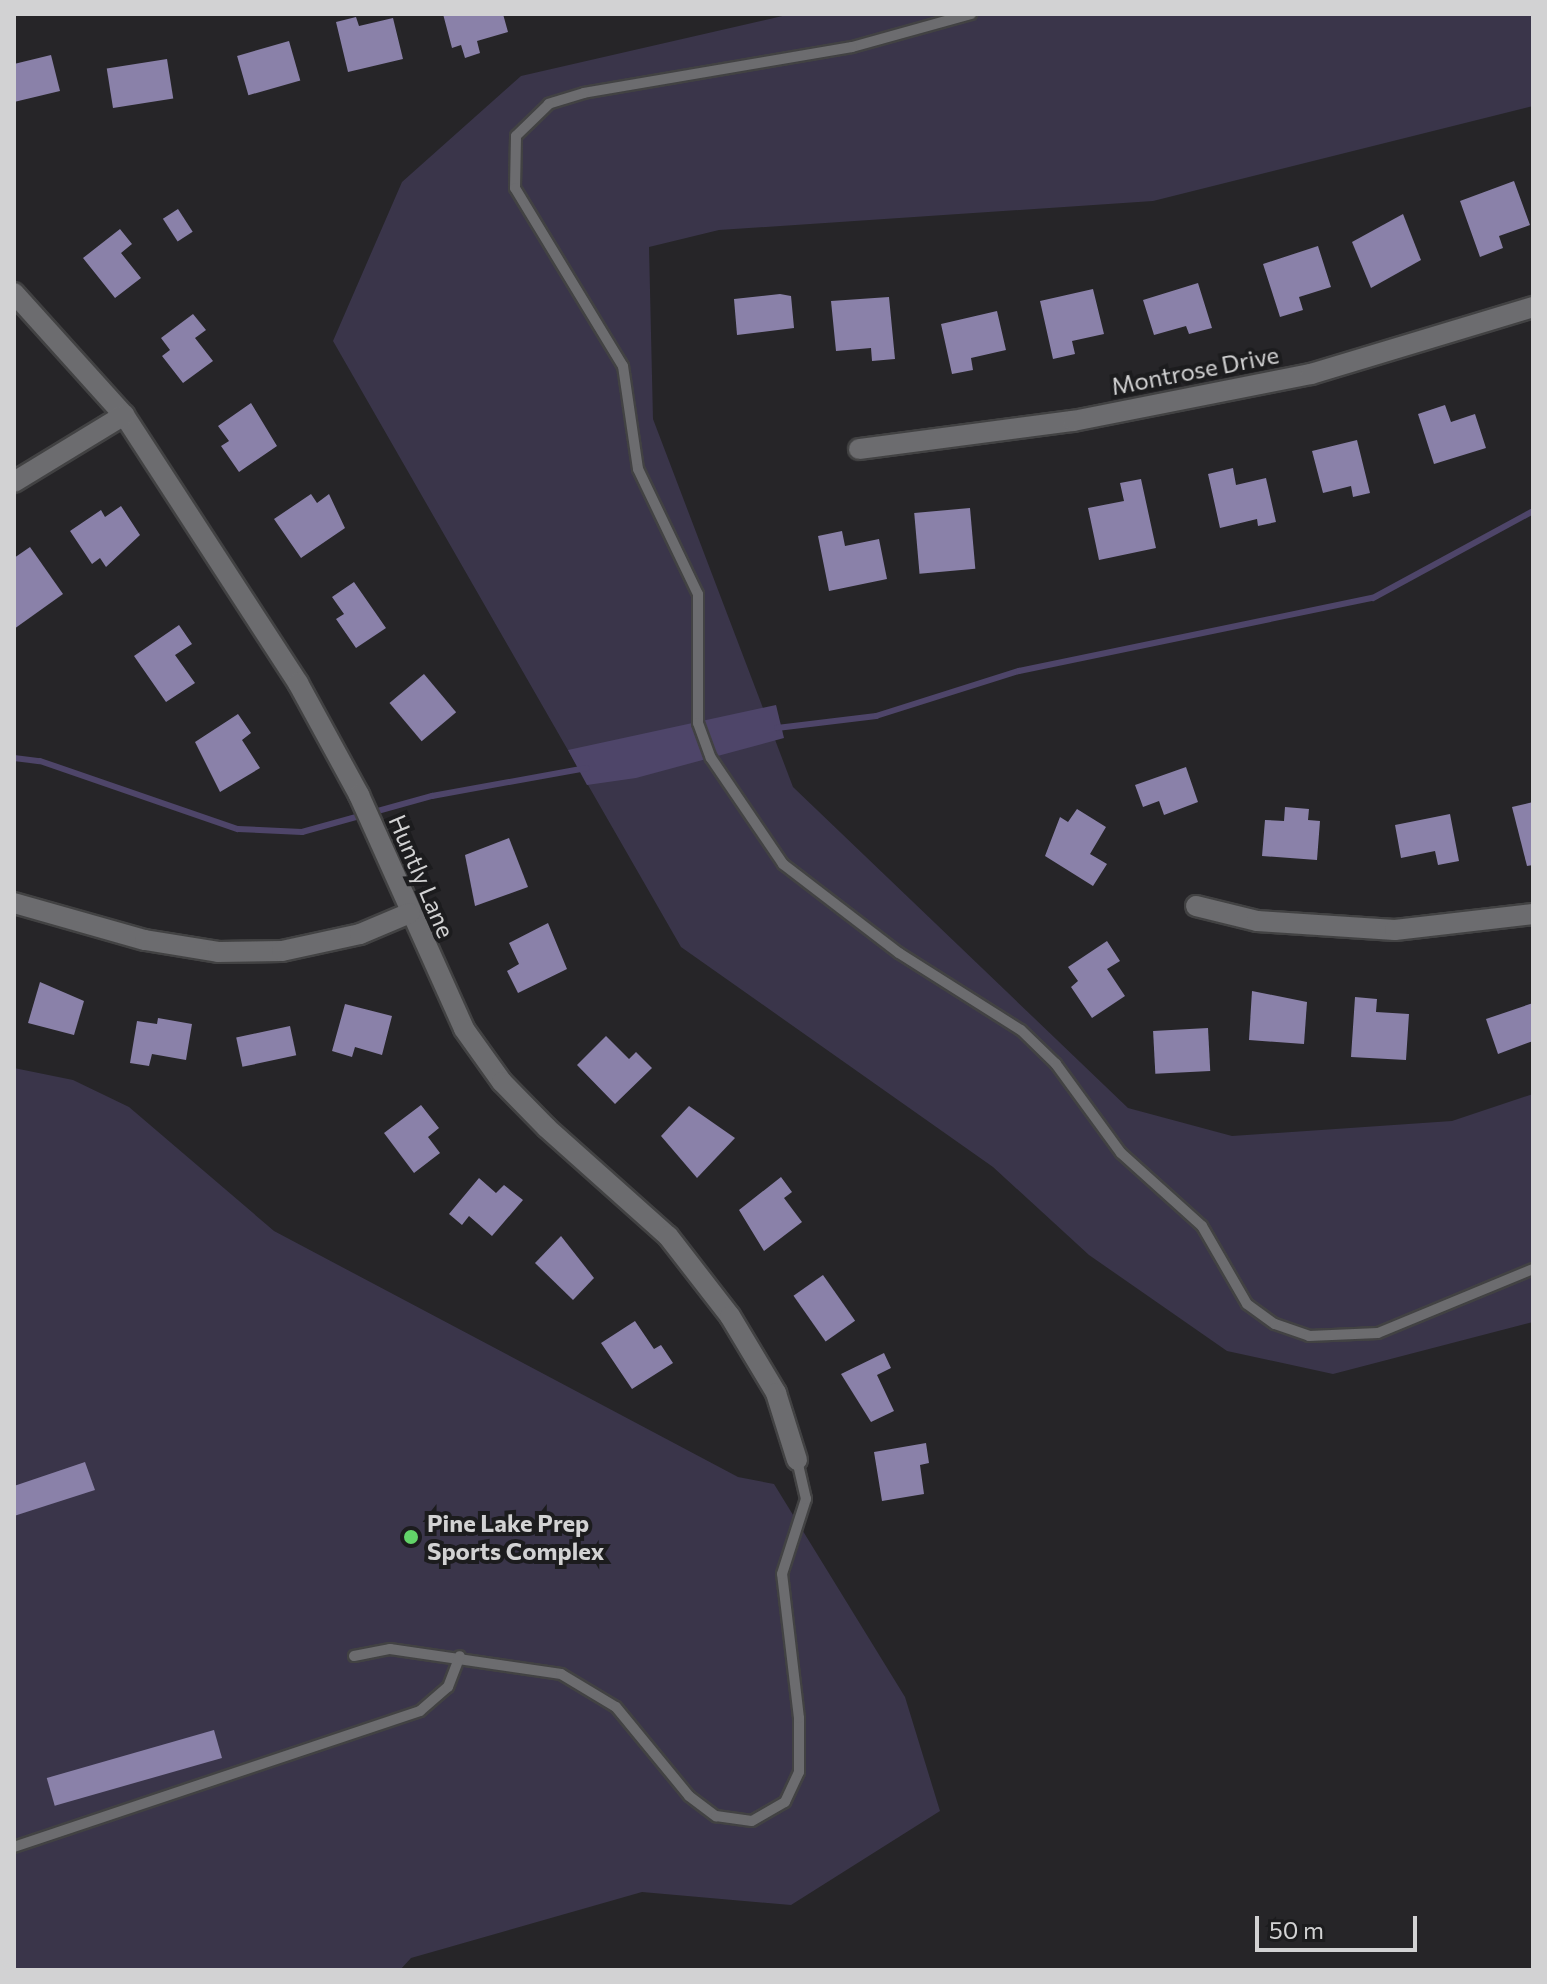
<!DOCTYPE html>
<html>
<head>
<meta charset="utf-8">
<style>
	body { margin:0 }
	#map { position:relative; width:1547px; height:1984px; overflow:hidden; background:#262528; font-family:Commissioner,sans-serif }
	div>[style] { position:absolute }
	.green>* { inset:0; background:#3a354a }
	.water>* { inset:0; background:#4e4569 }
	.stream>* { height:6px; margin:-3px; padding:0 3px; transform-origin:3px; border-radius:3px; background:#4e4569 }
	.building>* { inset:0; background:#8a81a9; transform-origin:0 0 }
	.roads { filter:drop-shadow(2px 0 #424243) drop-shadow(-2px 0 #424243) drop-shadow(0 2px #424243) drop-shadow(0 -2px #424243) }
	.service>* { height:10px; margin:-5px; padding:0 5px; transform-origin:5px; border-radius:5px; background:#6c6c6f }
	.minor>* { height:20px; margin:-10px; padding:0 10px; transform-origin:10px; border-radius:10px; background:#6c6c6f }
	.dots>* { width:22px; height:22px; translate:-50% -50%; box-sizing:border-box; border:4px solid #1c1c1e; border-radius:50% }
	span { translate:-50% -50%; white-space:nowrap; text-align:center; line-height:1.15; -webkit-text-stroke:8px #1c1c1e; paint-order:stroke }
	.street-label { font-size:24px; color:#d2d2d3 }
	.poi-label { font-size:24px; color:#d2d2d3; font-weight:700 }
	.left { translate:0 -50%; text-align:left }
	.frame { position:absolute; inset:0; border:16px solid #d2d2d3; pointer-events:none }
	.scale { position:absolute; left:1255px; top:1916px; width:162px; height:36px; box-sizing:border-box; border:4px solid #d2d2d3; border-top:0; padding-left:10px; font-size:24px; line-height:28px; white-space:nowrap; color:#d2d2d3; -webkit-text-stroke:6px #1c1c1e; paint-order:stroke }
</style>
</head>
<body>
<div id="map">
	<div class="green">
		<div style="clip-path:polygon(791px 14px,1533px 14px,1533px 106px,1153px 201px,719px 230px,649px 247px,653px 419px,793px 787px,1128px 1108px,1232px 1136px,1452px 1121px,1533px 1094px,1533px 1322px,1333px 1374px,1227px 1351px,1089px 1255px,993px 1167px,681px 947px,333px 341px,402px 182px,521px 76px)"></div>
		<div style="clip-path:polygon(14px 1068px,73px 1080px,129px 1107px,274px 1231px,738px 1477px,774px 1484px,905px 1697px,940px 1811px,791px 1905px,642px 1892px,411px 1958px,400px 1970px,14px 1970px)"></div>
	</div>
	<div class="water">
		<div style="clip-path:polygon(776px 705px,784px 738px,636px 778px,587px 785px,568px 750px)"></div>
	</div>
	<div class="stream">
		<div style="left:777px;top:728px;width:100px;rotate:-6.9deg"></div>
		<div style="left:876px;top:716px;width:150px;rotate:-17.5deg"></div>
		<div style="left:1019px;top:671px;width:361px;rotate:-11.7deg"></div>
		<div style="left:1373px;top:598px;width:182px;rotate:-28.5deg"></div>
		<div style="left:14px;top:758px;width:26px;rotate:7deg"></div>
		<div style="left:40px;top:761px;width:209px;rotate:19deg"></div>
		<div style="left:238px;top:829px;width:64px;rotate:2.7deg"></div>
		<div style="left:302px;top:832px;width:135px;rotate:-15.5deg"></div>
		<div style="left:432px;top:796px;width:157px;rotate:-10.3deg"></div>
	</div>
	<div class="building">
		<div style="clip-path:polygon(443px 14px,503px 14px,508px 32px,477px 41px,480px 53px,465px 58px,461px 45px,452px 48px)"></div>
		<div style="clip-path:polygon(356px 17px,359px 26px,393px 18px,403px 59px,348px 72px,336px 22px)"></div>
		<div style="left:289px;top:41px;width:41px;height:54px;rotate:74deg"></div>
		<div style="clip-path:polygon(51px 55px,60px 91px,14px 102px,14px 64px)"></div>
		<div style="left:167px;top:59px;width:40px;height:61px;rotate:81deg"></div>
		<div style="clip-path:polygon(1514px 181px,1530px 225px,1499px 236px,1503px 248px,1480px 257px,1460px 201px)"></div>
		<div style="left:178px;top:209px;width:27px;height:18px;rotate:57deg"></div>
		<div style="clip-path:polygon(1403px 214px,1421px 260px,1371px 288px,1352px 242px)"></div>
		<div style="clip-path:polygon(120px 229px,132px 244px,121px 253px,141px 278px,115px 298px,83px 258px)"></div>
		<div style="clip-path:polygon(1318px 246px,1331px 287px,1299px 297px,1303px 310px,1280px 317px,1263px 264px)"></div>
		<div style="clip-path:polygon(1198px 283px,1212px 328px,1189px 334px,1186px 326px,1154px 335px,1143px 300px)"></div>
		<div style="clip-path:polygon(1093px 289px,1104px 334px,1072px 341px,1075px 354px,1053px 359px,1040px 301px)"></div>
		<div style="clip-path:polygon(780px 294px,791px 296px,794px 328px,737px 335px,734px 299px)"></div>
		<div style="clip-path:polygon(889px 297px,895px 359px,872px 361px,871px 348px,836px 351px,831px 301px)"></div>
		<div style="clip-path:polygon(997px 311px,1006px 350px,971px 358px,973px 370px,952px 374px,941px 324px)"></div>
		<div style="clip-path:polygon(193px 314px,206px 330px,195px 338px,213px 361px,183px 383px,162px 356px,170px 350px,161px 338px)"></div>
		<div style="clip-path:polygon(251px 403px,277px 446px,239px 472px,221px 446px,229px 441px,218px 426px)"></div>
		<div style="clip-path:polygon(1445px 405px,1451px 422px,1475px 414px,1486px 448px,1434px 464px,1418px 414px)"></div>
		<div style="clip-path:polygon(1357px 440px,1370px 493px,1353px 497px,1351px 486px,1323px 493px,1312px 451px)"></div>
		<div style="clip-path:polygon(1233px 468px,1236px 485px,1266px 478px,1276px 522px,1258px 526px,1257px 519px,1220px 528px,1208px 474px)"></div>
		<div style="clip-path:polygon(1141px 479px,1156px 548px,1099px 560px,1088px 508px,1124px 501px,1120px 483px)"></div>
		<div style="clip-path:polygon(311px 494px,317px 503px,329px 494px,345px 528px,301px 558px,274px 519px)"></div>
		<div style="clip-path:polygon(121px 506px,140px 535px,106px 567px,100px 558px,92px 564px,70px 531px,101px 510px,105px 517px)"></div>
		<div style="left:970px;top:508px;width:61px;height:56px;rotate:85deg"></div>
		<div style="clip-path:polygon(842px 531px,845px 546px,879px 539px,887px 579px,829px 591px,818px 536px)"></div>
		<div style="clip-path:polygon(30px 547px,63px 594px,14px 629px,14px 558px)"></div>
		<div style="clip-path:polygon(354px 582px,386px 628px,356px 648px,336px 619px,344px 614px,332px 597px)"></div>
		<div style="clip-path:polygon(179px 625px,192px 644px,175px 655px,195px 683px,166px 702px,134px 656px)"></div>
		<div style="left:424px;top:674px;width:50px;height:45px;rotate:50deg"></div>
		<div style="clip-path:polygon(238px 714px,251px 733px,242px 740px,260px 768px,220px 792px,195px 742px)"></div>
		<div style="clip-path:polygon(1186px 767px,1198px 802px,1164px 815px,1159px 801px,1143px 807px,1135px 785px)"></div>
		<div style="clip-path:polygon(1533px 802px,1533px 865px,1527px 866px,1512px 807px)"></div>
		<div style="clip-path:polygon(1285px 807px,1309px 809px,1308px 820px,1320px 821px,1317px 860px,1262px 856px,1265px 820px,1284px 821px)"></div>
		<div style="clip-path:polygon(1077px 809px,1106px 827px,1090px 854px,1107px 864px,1093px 886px,1045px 856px,1060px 817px,1068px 822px)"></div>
		<div style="clip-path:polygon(1450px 814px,1459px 861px,1438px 865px,1435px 851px,1401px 858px,1395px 825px)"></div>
		<div style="clip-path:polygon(509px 838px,528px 887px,475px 906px,465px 855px)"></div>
		<div style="clip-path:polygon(548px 923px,567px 969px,518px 993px,507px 971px,519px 964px,509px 943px)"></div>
		<div style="clip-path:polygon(1107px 941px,1120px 961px,1107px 969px,1125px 996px,1092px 1018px,1071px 987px,1078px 981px,1068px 967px)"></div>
		<div style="clip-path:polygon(40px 982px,84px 1001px,74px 1035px,28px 1023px)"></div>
		<div style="clip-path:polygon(1252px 991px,1307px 1002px,1304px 1044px,1249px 1040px)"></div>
		<div style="clip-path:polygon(1355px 997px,1377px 999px,1376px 1012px,1409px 1014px,1406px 1060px,1351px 1057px)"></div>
		<div style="clip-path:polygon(1533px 1003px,1533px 1041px,1498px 1054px,1486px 1019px)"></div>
		<div style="clip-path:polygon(345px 1004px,392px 1016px,382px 1055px,355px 1047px,352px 1057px,332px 1051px)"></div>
		<div style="clip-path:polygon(158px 1018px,192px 1024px,186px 1060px,152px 1054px,149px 1066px,130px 1063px,137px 1021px,157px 1024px)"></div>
		<div style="left:290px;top:1026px;width:30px;height:55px;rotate:78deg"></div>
		<div style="left:1208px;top:1028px;width:43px;height:55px;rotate:87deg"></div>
		<div style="clip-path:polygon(606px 1036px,629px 1059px,636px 1052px,652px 1068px,615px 1104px,577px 1065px)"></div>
		<div style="clip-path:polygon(421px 1105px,439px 1128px,428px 1137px,440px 1153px,414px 1173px,384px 1133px)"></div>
		<div style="clip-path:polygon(689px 1106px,735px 1138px,697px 1178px,661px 1136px)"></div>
		<div style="clip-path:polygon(781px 1177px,792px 1192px,784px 1198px,802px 1222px,764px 1251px,739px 1210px)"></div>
		<div style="clip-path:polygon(479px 1178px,496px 1193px,504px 1185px,523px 1200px,492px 1236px,469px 1216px,462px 1225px,449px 1214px)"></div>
		<div style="clip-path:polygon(561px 1236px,594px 1278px,573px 1300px,535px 1263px)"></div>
		<div style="left:823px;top:1275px;width:56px;height:36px;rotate:55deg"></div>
		<div style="clip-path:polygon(635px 1321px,654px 1349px,661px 1345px,673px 1363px,632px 1389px,601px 1343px)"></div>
		<div style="clip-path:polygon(884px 1353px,891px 1368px,877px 1375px,894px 1411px,871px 1422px,841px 1374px)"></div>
		<div style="clip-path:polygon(926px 1443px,929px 1463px,920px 1465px,924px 1494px,882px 1501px,874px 1452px)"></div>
		<div style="clip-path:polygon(85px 1462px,95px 1490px,14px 1516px,14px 1486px)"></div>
		<div style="left:214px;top:1730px;width:29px;height:174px;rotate:74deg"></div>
	</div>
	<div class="roads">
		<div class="service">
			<div style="left:971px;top:14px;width:123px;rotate:164.5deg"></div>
			<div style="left:852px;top:47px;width:272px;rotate:170.3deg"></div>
			<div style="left:584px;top:93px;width:37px;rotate:163deg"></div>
			<div style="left:549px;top:104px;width:46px;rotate:135.9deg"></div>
			<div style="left:516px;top:136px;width:52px;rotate:91.1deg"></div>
			<div style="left:515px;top:188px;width:208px;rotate:58.8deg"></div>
			<div style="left:623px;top:366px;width:104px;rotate:81.7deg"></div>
			<div style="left:638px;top:469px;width:139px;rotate:64.4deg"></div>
			<div style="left:698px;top:594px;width:129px;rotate:90deg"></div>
			<div style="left:698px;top:723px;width:37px;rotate:70deg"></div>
			<div style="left:711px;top:758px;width:128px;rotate:55.8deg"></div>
			<div style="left:783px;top:864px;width:146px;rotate:37.5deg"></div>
			<div style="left:899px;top:953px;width:144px;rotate:32.3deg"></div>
			<div style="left:1021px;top:1030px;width:49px;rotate:44.2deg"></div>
			<div style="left:1056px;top:1064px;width:110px;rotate:53.9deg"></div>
			<div style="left:1121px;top:1153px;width:109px;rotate:42deg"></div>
			<div style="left:1202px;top:1226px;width:90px;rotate:60deg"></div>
			<div style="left:1247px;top:1304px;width:34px;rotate:36deg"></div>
			<div style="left:1275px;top:1324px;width:36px;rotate:19deg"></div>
			<div style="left:1309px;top:1336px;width:69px;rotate:-2.5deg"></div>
			<div style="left:1378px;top:1333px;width:168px;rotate:-22.4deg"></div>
			<div style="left:354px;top:1656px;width:37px;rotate:-11deg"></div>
			<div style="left:390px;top:1649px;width:173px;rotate:8.3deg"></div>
			<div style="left:561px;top:1674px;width:64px;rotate:31deg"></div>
			<div style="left:616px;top:1707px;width:115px;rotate:50.6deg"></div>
			<div style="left:689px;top:1796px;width:34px;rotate:37deg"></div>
			<div style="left:716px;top:1816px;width:36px;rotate:8deg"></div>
			<div style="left:752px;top:1821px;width:38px;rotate:-30deg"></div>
			<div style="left:785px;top:1802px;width:33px;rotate:-65deg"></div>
			<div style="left:799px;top:1772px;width:54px;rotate:-90deg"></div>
			<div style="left:799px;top:1718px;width:145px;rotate:-96.7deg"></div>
			<div style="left:782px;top:1574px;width:79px;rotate:-72.3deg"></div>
			<div style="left:806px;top:1499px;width:40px;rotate:-103deg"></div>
			<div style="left:14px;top:1847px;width:428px;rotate:-18.5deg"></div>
			<div style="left:420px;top:1711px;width:37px;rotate:-41deg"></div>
			<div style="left:448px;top:1687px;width:33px;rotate:-69deg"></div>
		</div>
		<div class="minor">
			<div style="left:14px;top:293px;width:164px;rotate:48deg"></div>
			<div style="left:124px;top:415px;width:320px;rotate:57deg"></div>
			<div style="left:298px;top:683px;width:128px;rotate:61.4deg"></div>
			<div style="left:359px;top:795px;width:256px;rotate:65.8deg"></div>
			<div style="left:464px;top:1029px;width:65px;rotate:54.4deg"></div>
			<div style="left:502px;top:1082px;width:64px;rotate:45.6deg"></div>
			<div style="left:547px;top:1128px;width:162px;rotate:41.8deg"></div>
			<div style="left:668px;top:1236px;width:101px;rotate:52.2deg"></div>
			<div style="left:730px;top:1316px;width:90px;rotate:59.1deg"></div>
			<div style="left:776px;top:1393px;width:70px;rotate:72.6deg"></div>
			<div style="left:859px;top:449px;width:216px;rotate:-7.5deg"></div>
			<div style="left:1073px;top:421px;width:243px;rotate:-11.2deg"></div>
			<div style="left:1311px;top:374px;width:232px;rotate:-16.8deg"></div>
			<div style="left:14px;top:482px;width:129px;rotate:-31.3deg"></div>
			<div style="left:14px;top:903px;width:136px;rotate:15.8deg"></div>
			<div style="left:145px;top:940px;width:74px;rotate:9.3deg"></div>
			<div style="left:218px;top:952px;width:64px;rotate:-0.9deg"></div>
			<div style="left:282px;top:951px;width:80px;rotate:-12.3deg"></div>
			<div style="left:360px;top:934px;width:54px;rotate:-22.8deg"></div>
			<div style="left:1196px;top:906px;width:63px;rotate:13.8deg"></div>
			<div style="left:1257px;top:921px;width:138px;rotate:3.7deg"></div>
			<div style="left:1395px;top:930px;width:139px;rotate:-6.6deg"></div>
		</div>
	</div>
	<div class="dots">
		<div style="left:411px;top:1537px;background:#62d469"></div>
	</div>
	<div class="street-label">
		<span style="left:1195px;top:370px;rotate:-11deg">Montrose Drive</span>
		<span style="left:422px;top:876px;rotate:67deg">Huntly Lane</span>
	</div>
	<div class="poi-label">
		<span class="left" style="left:427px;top:1537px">Pine Lake Prep<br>Sports Complex</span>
	</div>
	<div class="frame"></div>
	<div class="scale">50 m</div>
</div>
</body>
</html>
